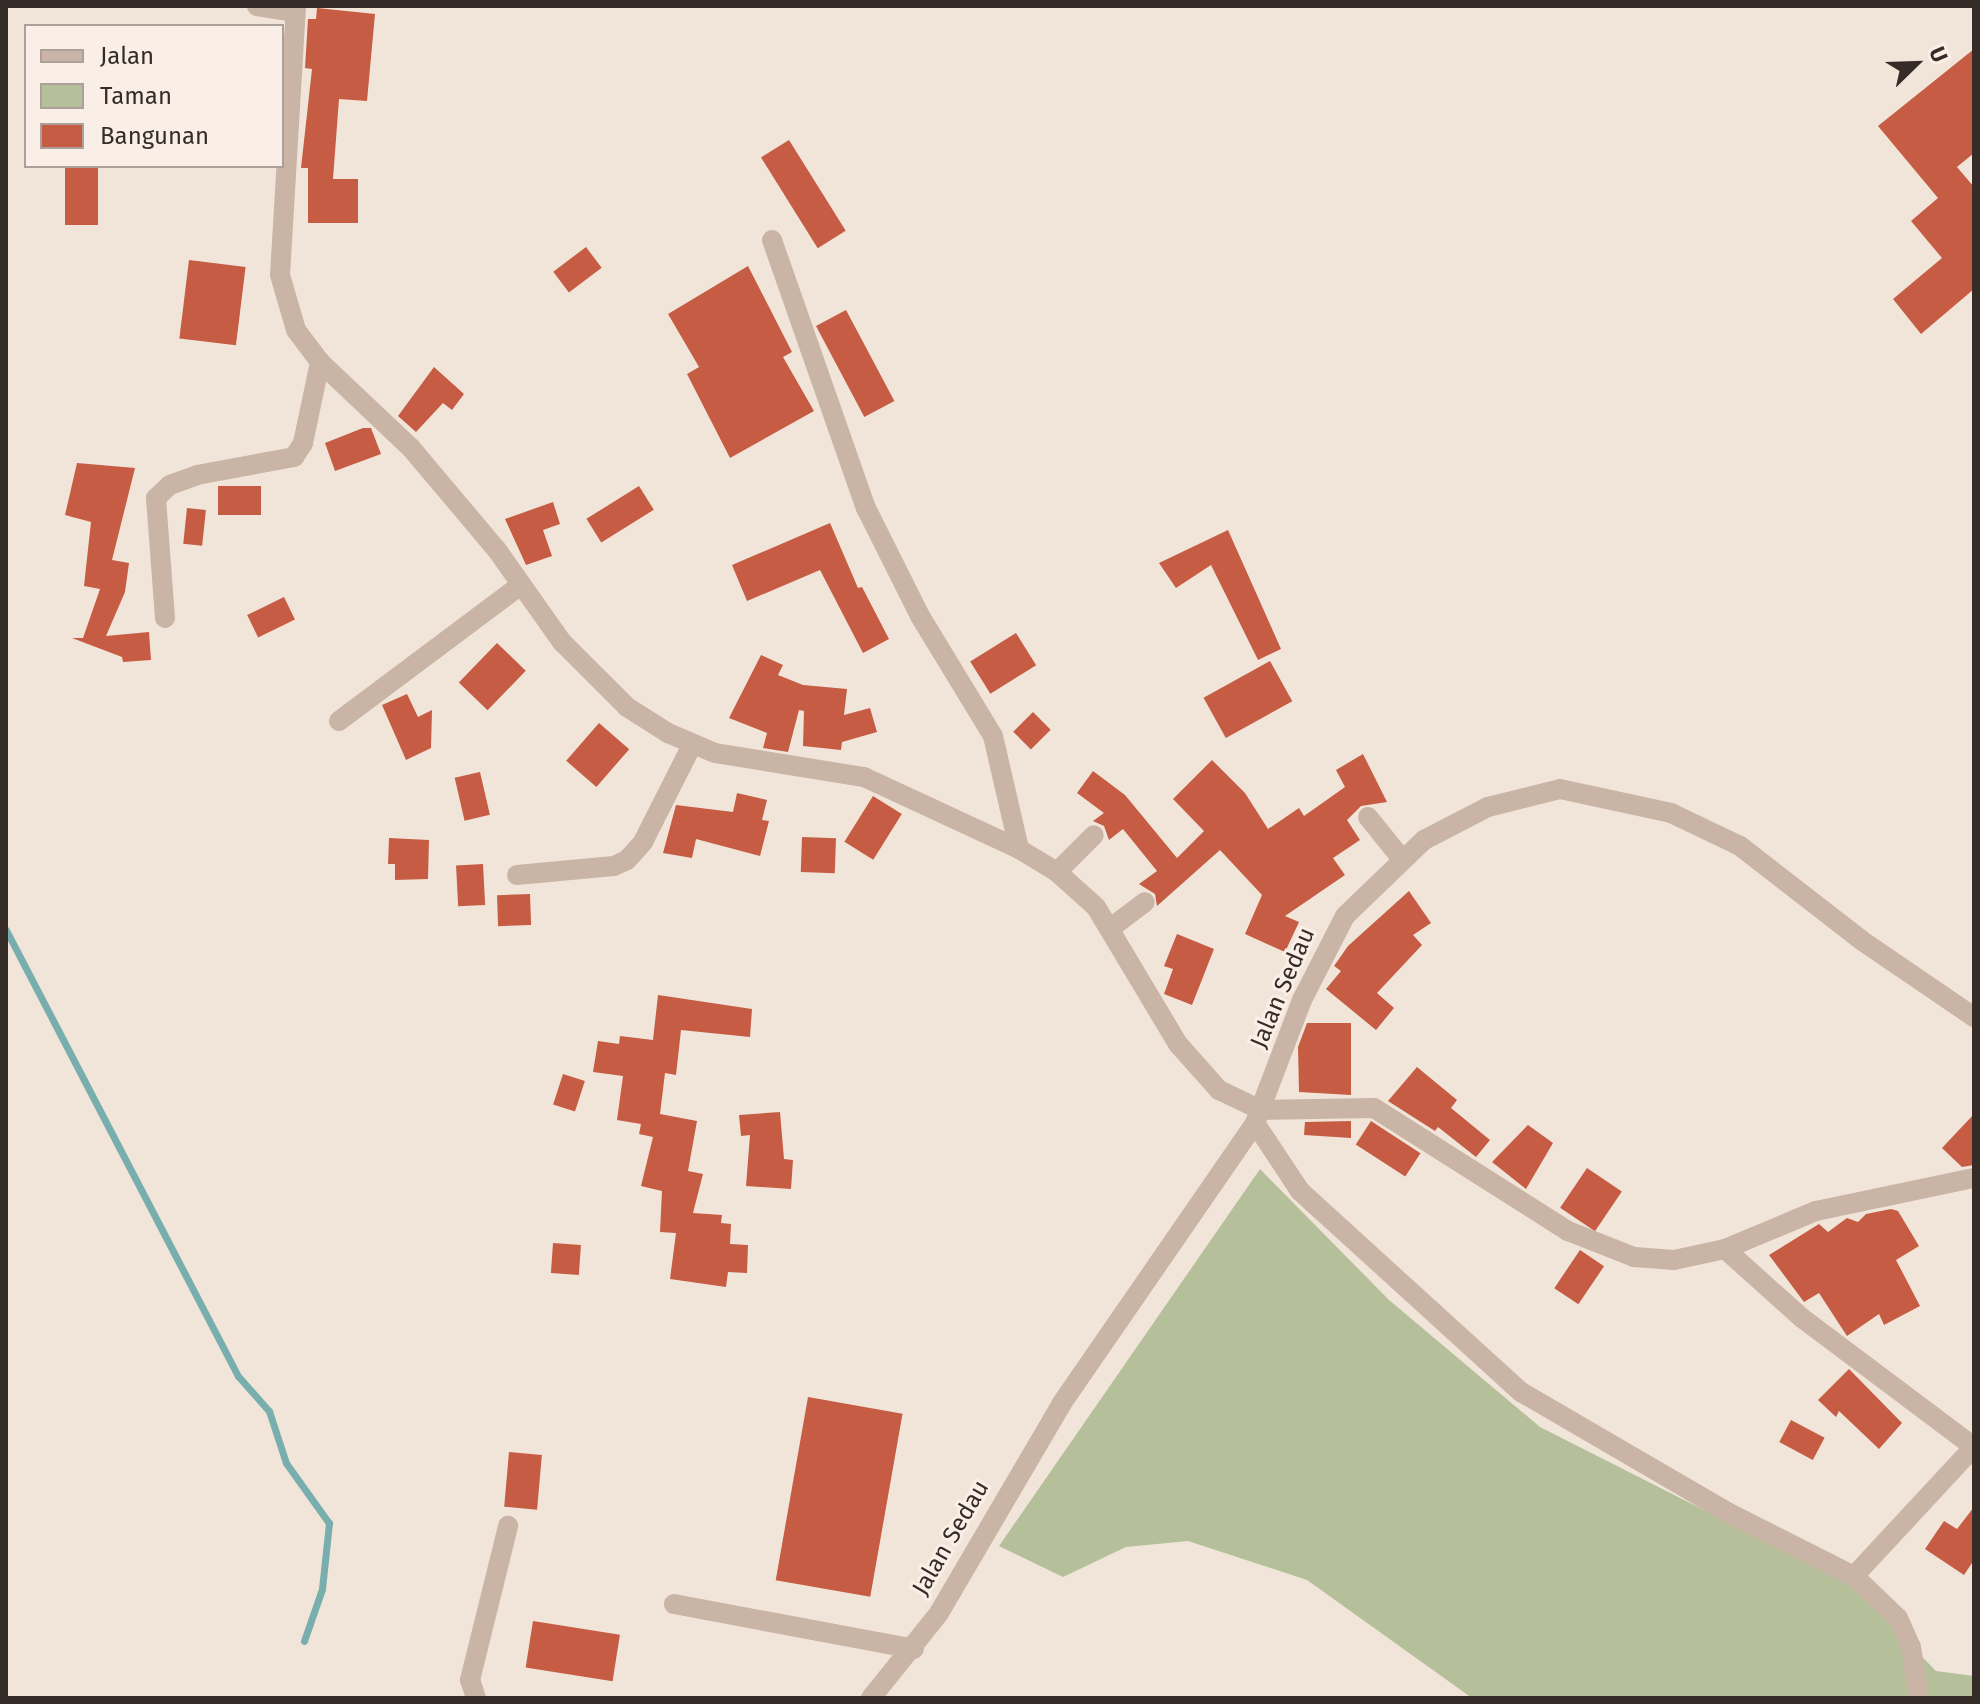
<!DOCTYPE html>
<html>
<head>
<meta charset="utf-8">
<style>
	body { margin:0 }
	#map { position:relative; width:1980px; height:1704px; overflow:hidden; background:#f1e5d9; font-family:"Fira Sans",sans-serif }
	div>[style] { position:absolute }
	.green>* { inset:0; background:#b5c09a }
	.stream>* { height:7px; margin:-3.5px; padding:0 3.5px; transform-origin:3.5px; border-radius:3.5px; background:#78aeae }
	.building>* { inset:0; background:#c65c43; transform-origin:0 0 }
	.minor>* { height:20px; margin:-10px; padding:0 10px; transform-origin:10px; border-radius:10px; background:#c9b4a6 }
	span { translate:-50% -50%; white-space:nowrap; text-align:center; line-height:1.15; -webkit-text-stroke:6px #f9efe6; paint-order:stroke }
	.street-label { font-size:24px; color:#352b27 }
	.frame { position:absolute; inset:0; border:8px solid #352b27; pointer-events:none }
	.legend { position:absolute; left:24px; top:24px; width:260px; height:144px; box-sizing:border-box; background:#f9efe6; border:2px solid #aba19a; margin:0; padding:10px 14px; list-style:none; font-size:24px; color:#352b27 }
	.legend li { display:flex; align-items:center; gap:16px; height:40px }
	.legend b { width:40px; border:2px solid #aba19a }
	.north { position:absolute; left:1876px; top:24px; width:80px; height:80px; -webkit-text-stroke:6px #f9efe6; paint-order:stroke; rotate:67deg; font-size:22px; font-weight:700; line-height:32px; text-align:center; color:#352b27 }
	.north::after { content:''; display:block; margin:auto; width:28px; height:36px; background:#352b27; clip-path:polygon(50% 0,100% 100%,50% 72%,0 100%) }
</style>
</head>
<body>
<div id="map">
	<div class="green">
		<div style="clip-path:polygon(1260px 1169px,1389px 1300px,1540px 1427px,1852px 1585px,1936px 1671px,1974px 1676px,1974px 1698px,1472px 1698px,1307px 1580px,1188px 1541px,1126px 1547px,1063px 1577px,999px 1546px)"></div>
	</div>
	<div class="stream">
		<div style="left:6px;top:930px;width:503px;rotate:62.52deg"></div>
		<div style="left:238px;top:1376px;width:47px;rotate:48.5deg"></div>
		<div style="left:269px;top:1411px;width:55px;rotate:71.9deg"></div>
		<div style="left:286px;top:1463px;width:74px;rotate:54.4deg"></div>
		<div style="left:329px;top:1523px;width:66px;rotate:96.1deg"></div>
		<div style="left:322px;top:1589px;width:55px;rotate:109.1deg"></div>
	</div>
	<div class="building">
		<div style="clip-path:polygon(317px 8px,375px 14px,367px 101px,339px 99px,333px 179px,358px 179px,358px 223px,308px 223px,308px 168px,301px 168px,312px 69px,305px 68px,308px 19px,316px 19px)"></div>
		<div style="clip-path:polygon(1974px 49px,1974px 153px,1957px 167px,1974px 187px,1974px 289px,1921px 334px,1893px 299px,1942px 258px,1911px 221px,1938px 198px,1878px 126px)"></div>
		<div style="left:789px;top:140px;width:107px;height:33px;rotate:58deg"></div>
		<div style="left:65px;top:166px;width:33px;height:59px"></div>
		<div style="left:586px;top:247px;width:26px;height:41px;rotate:53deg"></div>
		<div style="left:189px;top:260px;width:57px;height:79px;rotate:7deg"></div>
		<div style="clip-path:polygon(748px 266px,792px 352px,783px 357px,814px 411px,730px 458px,687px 374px,699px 367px,668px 314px)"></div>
		<div style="left:846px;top:310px;width:103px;height:34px;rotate:62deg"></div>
		<div style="clip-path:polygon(434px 367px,464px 394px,452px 410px,443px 403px,416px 432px,398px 416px)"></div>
		<div style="clip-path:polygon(363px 428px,371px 428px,381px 454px,335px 471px,325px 443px)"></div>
		<div style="clip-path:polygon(77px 463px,135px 468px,112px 560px,129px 563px,125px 592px,106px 636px,149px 632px,151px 660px,123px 662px,122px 657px,72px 638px,83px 638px,100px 589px,84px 586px,91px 522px,65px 515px)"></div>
		<div style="left:218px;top:486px;width:43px;height:29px"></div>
		<div style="left:639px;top:486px;width:28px;height:62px;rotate:58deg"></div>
		<div style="clip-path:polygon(553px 502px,560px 524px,543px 530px,552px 556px,526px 565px,505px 519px)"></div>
		<div style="left:187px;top:508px;width:19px;height:36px;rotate:6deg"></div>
		<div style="clip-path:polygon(830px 523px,858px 588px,862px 587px,889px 639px,863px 653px,820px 570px,747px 601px,732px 565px)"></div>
		<div style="clip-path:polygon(1228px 530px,1281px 649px,1258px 660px,1211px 565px,1176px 588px,1159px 563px)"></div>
		<div style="left:284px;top:597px;width:25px;height:41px;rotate:64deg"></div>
		<div style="left:1016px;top:633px;width:38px;height:54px;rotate:58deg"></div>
		<div style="left:497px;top:643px;width:40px;height:55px;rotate:44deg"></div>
		<div style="clip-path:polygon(761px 655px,783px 665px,778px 675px,803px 685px,847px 689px,844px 715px,870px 708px,877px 732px,842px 742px,841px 750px,803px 746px,804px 711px,799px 710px,788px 752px,763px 748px,767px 733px,729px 718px)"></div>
		<div style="left:1270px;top:661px;width:46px;height:76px;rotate:61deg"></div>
		<div style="clip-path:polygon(407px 694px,418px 717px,432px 710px,431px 748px,406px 760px,382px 705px)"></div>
		<div style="left:1033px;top:712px;width:25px;height:28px;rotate:45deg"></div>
		<div style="left:599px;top:723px;width:40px;height:50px;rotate:41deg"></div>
		<div style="clip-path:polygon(1363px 754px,1387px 802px,1361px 806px,1347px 820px,1360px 840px,1333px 858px,1345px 875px,1285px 916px,1299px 922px,1285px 952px,1245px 934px,1262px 895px,1220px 850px,1157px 906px,1155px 894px,1139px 884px,1157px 871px,1123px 829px,1109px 840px,1104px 826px,1093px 821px,1104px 813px,1077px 793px,1093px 771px,1125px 795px,1177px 858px,1204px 831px,1173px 799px,1212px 760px,1245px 793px,1268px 829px,1299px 808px,1304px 816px,1345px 787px,1336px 770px)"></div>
		<div style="left:480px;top:772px;width:44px;height:26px;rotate:77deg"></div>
		<div style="clip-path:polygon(737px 793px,767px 800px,762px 820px,769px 821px,760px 856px,696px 839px,692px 858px,663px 853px,676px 805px,733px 812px)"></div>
		<div style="left:873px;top:796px;width:34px;height:54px;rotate:32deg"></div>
		<div style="left:802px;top:837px;width:34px;height:35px;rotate:2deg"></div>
		<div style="clip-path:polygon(389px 838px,429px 840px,428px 879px,395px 880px,395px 864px,388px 864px)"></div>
		<div style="left:483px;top:864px;width:41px;height:27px;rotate:87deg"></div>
		<div style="clip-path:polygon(1409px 891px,1431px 923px,1413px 935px,1422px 945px,1377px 993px,1394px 1008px,1376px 1030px,1326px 989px,1341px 971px,1334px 966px,1348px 946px)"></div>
		<div style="left:530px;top:894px;width:31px;height:33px;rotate:88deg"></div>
		<div style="clip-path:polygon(1177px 934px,1214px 949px,1192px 1005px,1164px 994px,1173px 969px,1164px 966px)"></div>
		<div style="clip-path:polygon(658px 995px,752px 1009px,750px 1037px,681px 1030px,676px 1075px,665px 1073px,660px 1114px,697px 1121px,688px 1171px,703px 1174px,693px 1213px,722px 1215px,721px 1223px,731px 1224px,730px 1244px,748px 1245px,747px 1273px,728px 1272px,726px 1287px,670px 1279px,676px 1233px,660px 1232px,662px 1191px,641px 1186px,653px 1137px,639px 1134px,641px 1124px,617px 1120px,623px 1076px,593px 1072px,598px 1041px,619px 1044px,620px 1036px,653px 1040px)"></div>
		<div style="clip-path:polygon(1307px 1023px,1351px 1023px,1351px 1095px,1299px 1092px,1298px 1047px)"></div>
		<div style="clip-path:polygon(1417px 1067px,1457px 1100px,1451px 1108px,1490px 1140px,1476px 1157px,1438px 1127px,1435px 1131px,1388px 1101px)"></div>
		<div style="left:563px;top:1074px;width:23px;height:32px;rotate:18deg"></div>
		<div style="clip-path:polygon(780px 1112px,784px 1159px,793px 1160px,791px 1189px,746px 1186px,750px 1135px,741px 1136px,739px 1115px)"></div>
		<div style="clip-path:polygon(1974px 1114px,1974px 1165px,1962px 1167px,1942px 1148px)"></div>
		<div style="clip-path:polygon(1351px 1121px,1351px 1138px,1304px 1135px,1305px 1122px)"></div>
		<div style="left:1371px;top:1121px;width:59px;height:28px;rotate:33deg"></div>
		<div style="clip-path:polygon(1528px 1125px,1553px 1143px,1526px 1189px,1492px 1162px)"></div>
		<div style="left:1587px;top:1168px;width:42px;height:48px;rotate:34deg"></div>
		<div style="clip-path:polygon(1891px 1209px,1898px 1211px,1919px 1246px,1896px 1260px,1920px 1306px,1884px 1325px,1879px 1314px,1847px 1336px,1819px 1293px,1804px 1302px,1769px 1255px,1819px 1224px,1828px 1232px,1847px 1218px,1858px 1222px,1866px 1214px)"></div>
		<div style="left:553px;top:1243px;width:28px;height:30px;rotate:4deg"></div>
		<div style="left:1580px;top:1250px;width:29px;height:46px;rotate:34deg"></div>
		<div style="clip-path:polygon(1849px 1369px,1902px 1423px,1879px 1449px,1839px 1411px,1836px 1417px,1818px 1400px)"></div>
		<div style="left:808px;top:1397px;width:96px;height:186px;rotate:10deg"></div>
		<div style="left:1791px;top:1420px;width:38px;height:25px;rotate:28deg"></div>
		<div style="left:509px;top:1452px;width:33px;height:55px;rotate:5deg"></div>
		<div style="clip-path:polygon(1974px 1507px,1974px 1560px,1964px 1575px,1925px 1549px,1944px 1521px,1957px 1529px)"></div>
		<div style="left:533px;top:1621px;width:88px;height:47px;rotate:9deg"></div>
	</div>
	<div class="minor">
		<div style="left:257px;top:6px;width:39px;rotate:9deg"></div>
		<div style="left:296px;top:6px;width:269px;rotate:93.4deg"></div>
		<div style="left:280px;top:275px;width:57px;rotate:73.8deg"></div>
		<div style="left:296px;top:330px;width:40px;rotate:53deg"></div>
		<div style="left:320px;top:362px;width:125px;rotate:43.4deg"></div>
		<div style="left:411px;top:448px;width:133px;rotate:49.9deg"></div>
		<div style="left:497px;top:550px;width:113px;rotate:54.8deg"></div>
		<div style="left:562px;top:642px;width:92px;rotate:45deg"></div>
		<div style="left:627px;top:707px;width:49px;rotate:32.4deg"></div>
		<div style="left:668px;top:733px;width:51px;rotate:23.1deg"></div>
		<div style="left:715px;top:753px;width:151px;rotate:9.2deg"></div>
		<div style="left:864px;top:777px;width:171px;rotate:24.9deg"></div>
		<div style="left:1019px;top:849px;width:44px;rotate:31.2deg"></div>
		<div style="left:1057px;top:872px;width:52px;rotate:41.9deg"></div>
		<div style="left:1096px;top:907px;width:160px;rotate:59.1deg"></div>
		<div style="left:1178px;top:1044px;width:62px;rotate:48.3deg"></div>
		<div style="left:1219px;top:1090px;width:47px;rotate:25.5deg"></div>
		<div style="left:1261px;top:1110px;width:113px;rotate:-1deg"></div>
		<div style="left:1374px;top:1108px;width:230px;rotate:32.4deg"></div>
		<div style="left:1568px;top:1231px;width:71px;rotate:21.5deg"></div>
		<div style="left:1634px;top:1257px;width:40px;rotate:4.3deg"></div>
		<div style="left:1674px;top:1260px;width:52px;rotate:-12.2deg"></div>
		<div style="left:1725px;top:1249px;width:99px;rotate:-22.7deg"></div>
		<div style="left:1816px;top:1211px;width:161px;rotate:-11.8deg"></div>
		<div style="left:772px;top:240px;width:284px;rotate:70.7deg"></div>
		<div style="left:866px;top:508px;width:121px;rotate:63.4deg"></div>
		<div style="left:920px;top:616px;width:140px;rotate:58.7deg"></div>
		<div style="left:993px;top:736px;width:116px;rotate:77deg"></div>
		<div style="left:165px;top:618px;width:120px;rotate:-94.3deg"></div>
		<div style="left:156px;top:498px;width:19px;rotate:-43deg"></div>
		<div style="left:170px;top:485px;width:29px;rotate:-20deg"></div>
		<div style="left:197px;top:475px;width:99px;rotate:-10.5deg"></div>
		<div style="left:294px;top:457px;width:17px;rotate:-57deg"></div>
		<div style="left:303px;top:443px;width:83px;rotate:-78.1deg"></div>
		<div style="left:339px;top:721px;width:227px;rotate:-36.8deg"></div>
		<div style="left:1368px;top:817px;width:53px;rotate:51.2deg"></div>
		<div style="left:1057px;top:872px;width:52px;rotate:-45deg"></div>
		<div style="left:517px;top:875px;width:97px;rotate:-5.3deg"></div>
		<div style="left:614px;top:866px;width:14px;rotate:-25deg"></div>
		<div style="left:627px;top:860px;width:24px;rotate:-48deg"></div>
		<div style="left:643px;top:842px;width:109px;rotate:-63.2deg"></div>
		<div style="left:1112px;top:927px;width:41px;rotate:-37.1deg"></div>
		<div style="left:1255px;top:1123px;width:82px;rotate:56.5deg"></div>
		<div style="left:1300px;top:1191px;width:299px;rotate:42.3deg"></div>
		<div style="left:1521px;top:1392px;width:243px;rotate:30.2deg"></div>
		<div style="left:1731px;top:1514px;width:138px;rotate:26.8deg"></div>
		<div style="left:1854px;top:1576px;width:61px;rotate:43.7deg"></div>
		<div style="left:1898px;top:1618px;width:32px;rotate:66deg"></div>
		<div style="left:1911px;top:1647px;width:52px;rotate:81.1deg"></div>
		<div style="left:1725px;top:1249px;width:103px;rotate:41.9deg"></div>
		<div style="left:1802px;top:1318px;width:215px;rotate:36.9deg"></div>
		<div style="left:1854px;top:1576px;width:176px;rotate:-47.1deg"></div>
		<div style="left:674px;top:1604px;width:244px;rotate:10.6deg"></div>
		<div style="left:476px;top:1698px;width:19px;rotate:-108deg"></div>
		<div style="left:470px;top:1680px;width:159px;rotate:-76.1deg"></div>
		<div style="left:871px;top:1698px;width:109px;rotate:-51.3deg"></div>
		<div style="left:939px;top:1613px;width:243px;rotate:-59.6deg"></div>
		<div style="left:1062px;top:1403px;width:340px;rotate:-55.4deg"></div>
		<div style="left:1255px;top:1123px;width:132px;rotate:-69.1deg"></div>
		<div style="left:1302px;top:1000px;width:94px;rotate:-62.9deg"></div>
		<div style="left:1345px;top:916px;width:110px;rotate:-43.9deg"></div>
		<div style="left:1424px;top:840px;width:72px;rotate:-27.3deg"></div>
		<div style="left:1488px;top:807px;width:74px;rotate:-14deg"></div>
		<div style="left:1560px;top:789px;width:114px;rotate:12.2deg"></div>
		<div style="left:1671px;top:813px;width:76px;rotate:25.6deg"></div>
		<div style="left:1740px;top:846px;width:153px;rotate:37.8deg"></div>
		<div style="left:1861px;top:940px;width:137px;rotate:34.3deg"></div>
	</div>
	<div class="street-label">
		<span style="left:1283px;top:988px;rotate:-67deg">Jalan Sedau</span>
		<span style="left:951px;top:1538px;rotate:-60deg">Jalan Sedau</span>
	</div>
	<div class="frame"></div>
	<ul class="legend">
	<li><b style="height:10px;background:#c9b4a6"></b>Jalan</li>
	<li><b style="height:22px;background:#b5c09a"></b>Taman</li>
	<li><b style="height:22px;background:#c65c43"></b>Bangunan</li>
	</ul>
	<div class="north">U</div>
</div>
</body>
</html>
